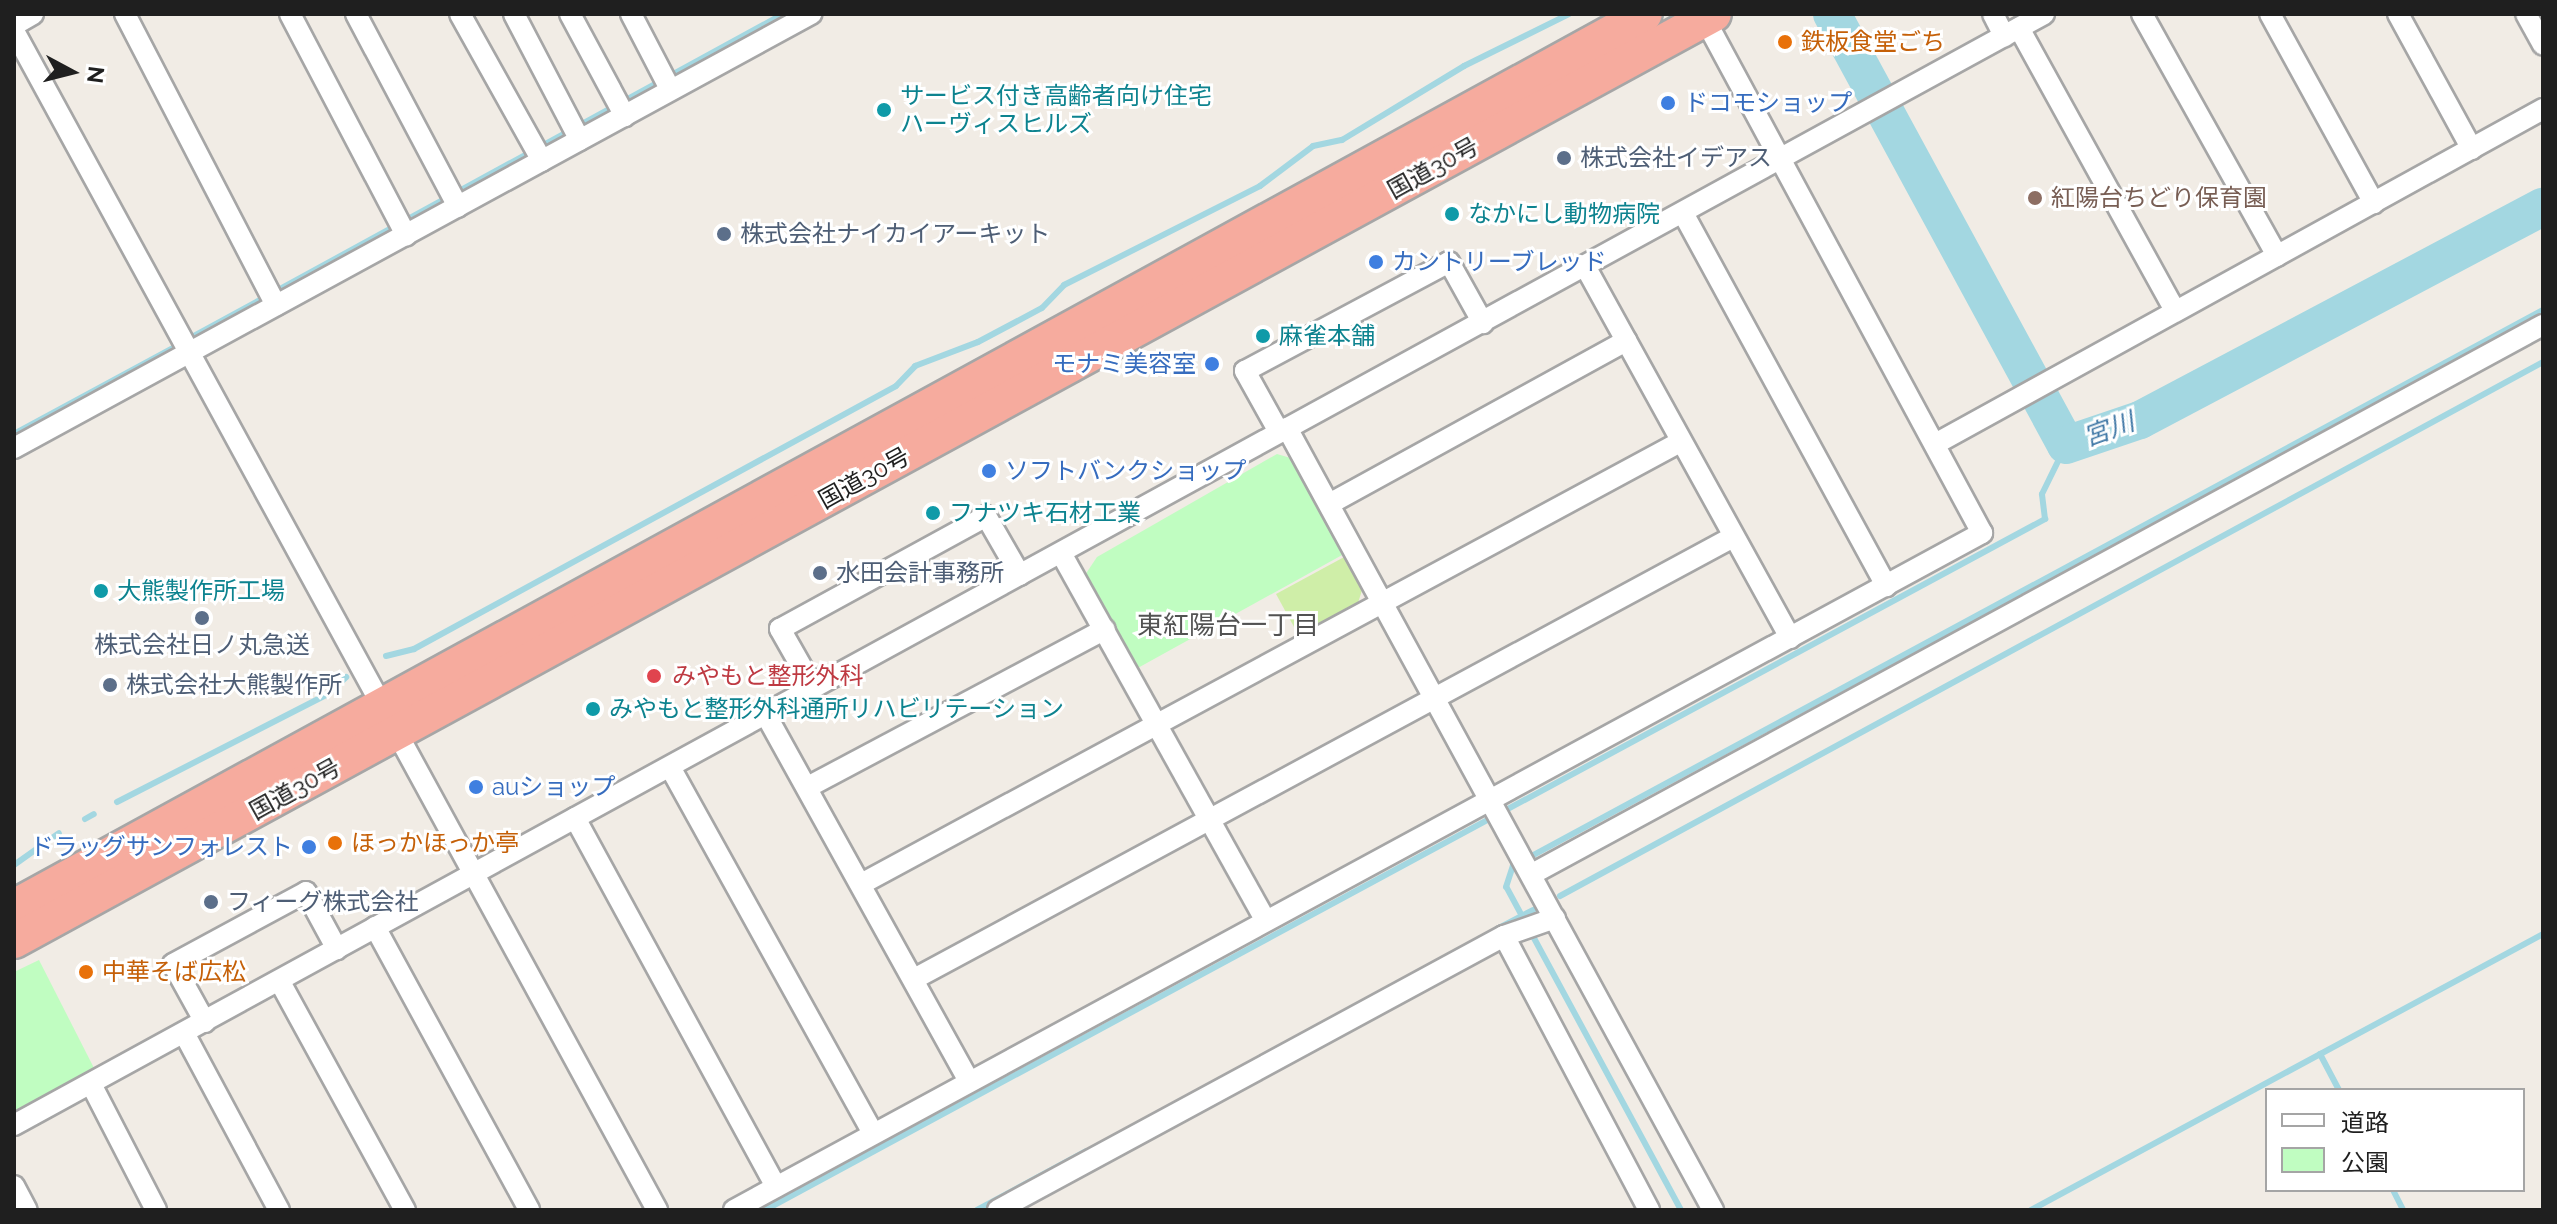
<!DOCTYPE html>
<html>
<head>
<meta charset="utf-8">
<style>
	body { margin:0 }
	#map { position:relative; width:2557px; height:1224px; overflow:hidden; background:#f1ece5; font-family:Raleway,"Noto Sans JP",sans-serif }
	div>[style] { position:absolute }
	.grass>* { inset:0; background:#cfeea8 }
	.park>* { inset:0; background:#c0fdc1 }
	.stream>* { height:6px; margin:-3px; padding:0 3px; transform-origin:3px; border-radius:3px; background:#a3d7e1 }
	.river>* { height:38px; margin:-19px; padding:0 19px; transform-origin:19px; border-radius:19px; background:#a3d7e1 }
	.roads { filter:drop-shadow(2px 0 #a6a6a6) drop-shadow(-2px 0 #a6a6a6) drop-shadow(0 2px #a6a6a6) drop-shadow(0 -2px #a6a6a6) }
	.minor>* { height:20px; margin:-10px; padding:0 10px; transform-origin:10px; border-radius:10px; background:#fff }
	.trunk>* { height:34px; margin:-17px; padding:0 17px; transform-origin:17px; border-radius:17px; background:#f6ab9e }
	.dots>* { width:22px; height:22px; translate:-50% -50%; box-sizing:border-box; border:4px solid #fff; border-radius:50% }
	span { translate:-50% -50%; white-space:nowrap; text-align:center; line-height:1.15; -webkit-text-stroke:6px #fff; paint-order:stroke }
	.food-label { font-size:24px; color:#c56008 }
	.left { translate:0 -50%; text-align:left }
	.culture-label { font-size:24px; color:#0d838f }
	.shop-label { font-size:24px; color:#366cbe }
	.right { translate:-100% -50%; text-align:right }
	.service-label { font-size:24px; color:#4e5e75 }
	.street-label { font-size:24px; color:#1f1f1f }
	.education-label { font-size:24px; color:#785e54 }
	.health-label { font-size:24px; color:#be3a42 }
	.water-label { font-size:26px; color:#4078a6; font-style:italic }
	.neighbourhood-label { font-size:26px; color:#525252 }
	.frame { position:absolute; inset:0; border:16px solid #1f1f1f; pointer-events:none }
	.legend { position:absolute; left:2265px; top:1088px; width:260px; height:104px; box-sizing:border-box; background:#fff; border:2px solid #a5a5a5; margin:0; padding:10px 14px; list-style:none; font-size:24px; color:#1f1f1f }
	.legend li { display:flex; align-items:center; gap:16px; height:40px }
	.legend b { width:40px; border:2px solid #a5a5a5 }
	.north { position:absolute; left:32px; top:32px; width:80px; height:80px; -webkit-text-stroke:6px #fff; paint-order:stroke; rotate:97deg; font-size:22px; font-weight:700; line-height:32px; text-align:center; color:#1f1f1f }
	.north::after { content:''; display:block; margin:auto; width:28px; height:36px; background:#1f1f1f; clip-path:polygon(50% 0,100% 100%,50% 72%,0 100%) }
</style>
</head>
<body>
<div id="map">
	<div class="grass">
		<div style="clip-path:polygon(1346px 556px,1363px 587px,1358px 603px,1299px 636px,1276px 594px)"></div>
	</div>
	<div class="park">
		<div style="clip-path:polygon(1277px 454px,1294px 459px,1344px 554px,1136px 669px,1085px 575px,1097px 557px)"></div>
		<div style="clip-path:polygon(39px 960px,96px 1072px,14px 1116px,14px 972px)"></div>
	</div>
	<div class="stream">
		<div style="left:194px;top:336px;width:671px;rotate:-28.66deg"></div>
		<div style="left:14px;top:434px;width:183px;rotate:-28.4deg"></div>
		<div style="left:386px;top:656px;width:29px;rotate:-14deg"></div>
		<div style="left:414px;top:649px;width:549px;rotate:-28.62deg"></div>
		<div style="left:896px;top:386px;width:28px;rotate:-46deg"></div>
		<div style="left:915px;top:366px;width:67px;rotate:-20.9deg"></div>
		<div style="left:978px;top:342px;width:72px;rotate:-28deg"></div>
		<div style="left:1042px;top:308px;width:32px;rotate:-46deg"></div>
		<div style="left:1064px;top:285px;width:220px;rotate:-26.8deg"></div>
		<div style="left:1260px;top:186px;width:66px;rotate:-37deg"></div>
		<div style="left:1313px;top:146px;width:30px;rotate:-12deg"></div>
		<div style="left:1342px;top:140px;width:143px;rotate:-31.2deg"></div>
		<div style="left:1464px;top:66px;width:117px;rotate:-26.3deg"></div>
		<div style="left:117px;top:802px;width:237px;rotate:-27.1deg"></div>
		<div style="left:328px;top:694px;width:25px;rotate:-43deg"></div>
		<div style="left:85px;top:819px;width:10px;rotate:-29deg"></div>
		<div style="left:14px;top:865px;width:55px;rotate:-35.4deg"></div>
		<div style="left:1560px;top:896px;width:1119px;rotate:-28.51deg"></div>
		<div style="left:1497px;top:929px;width:41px;rotate:-27.8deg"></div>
		<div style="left:2320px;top:1054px;width:41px;rotate:62.2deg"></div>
		<div style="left:2393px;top:1190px;width:22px;rotate:63deg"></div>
		<div style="left:765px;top:1210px;width:1455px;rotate:-28.36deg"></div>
		<div style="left:2045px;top:519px;width:25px;rotate:-97deg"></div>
		<div style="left:2042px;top:494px;width:55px;rotate:-63.9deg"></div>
		<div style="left:977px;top:1210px;width:124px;rotate:-28.4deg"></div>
		<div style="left:1681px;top:1210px;width:367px;rotate:-118.4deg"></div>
		<div style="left:1506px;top:887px;width:22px;rotate:-72deg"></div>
		<div style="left:1513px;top:866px;width:1170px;rotate:-28.36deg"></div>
		<div style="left:2031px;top:1210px;width:582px;rotate:-28.33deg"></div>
	</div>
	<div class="river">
		<div style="left:1832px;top:14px;width:490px;rotate:61.5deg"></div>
		<div style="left:2066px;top:445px;width:78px;rotate:-18.7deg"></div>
		<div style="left:2140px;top:420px;width:456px;rotate:-27.9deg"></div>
	</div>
	<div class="roads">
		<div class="minor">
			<div style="left:125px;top:14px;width:328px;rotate:62.6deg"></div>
			<div style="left:290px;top:14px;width:250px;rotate:62.3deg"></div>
			<div style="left:356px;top:14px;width:218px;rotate:62.1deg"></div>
			<div style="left:460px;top:14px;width:168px;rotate:60.8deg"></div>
			<div style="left:514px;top:14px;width:142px;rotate:62.4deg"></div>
			<div style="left:570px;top:14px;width:116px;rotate:61.7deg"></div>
			<div style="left:631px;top:14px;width:85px;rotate:62.5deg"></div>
			<div style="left:1993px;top:14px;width:25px;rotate:63deg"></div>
			<div style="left:2142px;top:14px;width:277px;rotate:60.8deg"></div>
			<div style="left:2270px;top:14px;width:216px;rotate:61.2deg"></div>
			<div style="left:2398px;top:14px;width:154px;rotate:61.3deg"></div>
			<div style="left:2526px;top:14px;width:35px;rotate:61deg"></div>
			<div style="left:14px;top:25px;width:22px;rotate:-30deg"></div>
			<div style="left:2019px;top:28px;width:323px;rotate:61.1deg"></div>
			<div style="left:14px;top:31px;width:1343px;rotate:61.39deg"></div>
			<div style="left:1683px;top:213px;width:425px;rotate:61.4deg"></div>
			<div style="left:1585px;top:266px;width:425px;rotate:61.1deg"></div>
			<div style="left:1287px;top:428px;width:891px;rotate:61.42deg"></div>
			<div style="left:1279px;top:432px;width:70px;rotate:-119.1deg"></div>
			<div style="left:1245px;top:371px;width:231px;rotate:-28.1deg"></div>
			<div style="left:1449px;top:262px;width:70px;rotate:60.9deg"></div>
			<div style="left:1937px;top:443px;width:692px;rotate:-28.86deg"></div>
			<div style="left:14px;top:448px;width:908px;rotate:-28.57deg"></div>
			<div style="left:1331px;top:503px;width:337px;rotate:-28.8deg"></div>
			<div style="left:1061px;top:553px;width:420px;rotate:60.9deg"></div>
			<div style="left:813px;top:687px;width:67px;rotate:-119.6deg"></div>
			<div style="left:780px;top:629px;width:235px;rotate:-28.7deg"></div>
			<div style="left:986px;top:516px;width:68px;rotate:60deg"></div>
			<div style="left:766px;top:715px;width:419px;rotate:61deg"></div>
			<div style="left:670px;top:767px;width:419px;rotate:61deg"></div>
			<div style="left:808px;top:787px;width:336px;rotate:-28deg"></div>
			<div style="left:575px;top:818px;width:420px;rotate:61.4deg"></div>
			<div style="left:1534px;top:873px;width:1148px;rotate:-28.51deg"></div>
			<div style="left:863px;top:883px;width:928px;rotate:-28.36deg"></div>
			<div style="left:375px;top:927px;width:322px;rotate:61.4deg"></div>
			<div style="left:1504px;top:936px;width:310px;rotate:62.1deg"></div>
			<div style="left:914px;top:979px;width:931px;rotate:-28.35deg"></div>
			<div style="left:280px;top:982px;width:260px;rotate:61.3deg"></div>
			<div style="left:205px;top:1022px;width:66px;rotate:-118.9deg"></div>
			<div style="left:173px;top:964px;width:151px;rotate:-28.4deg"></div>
			<div style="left:306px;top:892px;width:65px;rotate:61.5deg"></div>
			<div style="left:184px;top:1033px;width:201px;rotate:61.8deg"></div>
			<div style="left:91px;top:1084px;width:142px;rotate:62.7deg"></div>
			<div style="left:14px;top:1125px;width:2314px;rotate:-28.69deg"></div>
			<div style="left:14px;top:1186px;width:27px;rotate:62deg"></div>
			<div style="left:734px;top:1210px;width:1420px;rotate:-28.48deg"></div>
			<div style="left:1982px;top:533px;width:590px;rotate:-118.35deg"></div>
			<div style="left:998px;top:1210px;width:575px;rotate:-28.44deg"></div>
			<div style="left:1504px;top:936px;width:54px;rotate:-19.4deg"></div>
		</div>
		<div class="trunk">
			<div style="left:14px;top:907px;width:1859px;rotate:-28.7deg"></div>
			<div style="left:14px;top:941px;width:1936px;rotate:-28.6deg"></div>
		</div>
	</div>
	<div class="dots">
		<div style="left:1785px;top:42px;background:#e8710a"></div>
		<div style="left:1668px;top:103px;background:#3f7fe0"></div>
		<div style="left:884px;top:110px;background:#0f9aa8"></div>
		<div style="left:1564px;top:158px;background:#5c6f8a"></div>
		<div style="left:2035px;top:198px;background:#8d6e63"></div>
		<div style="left:1452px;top:214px;background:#0f9aa8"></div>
		<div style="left:724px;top:234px;background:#5c6f8a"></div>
		<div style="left:1376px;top:262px;background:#3f7fe0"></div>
		<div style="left:1263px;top:336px;background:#0f9aa8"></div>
		<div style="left:1212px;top:364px;background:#3f7fe0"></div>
		<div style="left:989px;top:471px;background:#3f7fe0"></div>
		<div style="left:933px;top:513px;background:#0f9aa8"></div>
		<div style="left:820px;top:573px;background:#5c6f8a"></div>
		<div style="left:101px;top:591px;background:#0f9aa8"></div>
		<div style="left:202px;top:618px;background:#5c6f8a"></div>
		<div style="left:654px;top:676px;background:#e0444e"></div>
		<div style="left:110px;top:685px;background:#5c6f8a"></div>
		<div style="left:593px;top:709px;background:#0f9aa8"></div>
		<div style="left:476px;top:787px;background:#3f7fe0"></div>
		<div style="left:335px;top:843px;background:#e8710a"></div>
		<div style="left:309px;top:847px;background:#3f7fe0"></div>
		<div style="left:211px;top:902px;background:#5c6f8a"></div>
		<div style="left:86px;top:972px;background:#e8710a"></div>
	</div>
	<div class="food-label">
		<span class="left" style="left:1801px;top:42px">鉄板食堂ごち</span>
		<span class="left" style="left:351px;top:843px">ほっかほっか亭</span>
		<span class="left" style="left:102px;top:972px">中華そば広松</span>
	</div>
	<div class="culture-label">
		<span class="left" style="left:900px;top:110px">サービス付き高齢者向け住宅<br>ハーヴィスヒルズ</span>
		<span class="left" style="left:1468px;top:214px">なかにし動物病院</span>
		<span class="left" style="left:1279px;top:336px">麻雀本舗</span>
		<span class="left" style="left:949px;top:513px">フナツキ石材工業</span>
		<span class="left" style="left:117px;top:591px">大熊製作所工場</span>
		<span class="left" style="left:609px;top:709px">みやもと整形外科通所リハビリテーション</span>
	</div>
	<div class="shop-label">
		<span class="left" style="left:1684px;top:103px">ドコモショップ</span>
		<span class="left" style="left:1392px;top:262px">カントリーブレッド</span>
		<span class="right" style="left:1196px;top:364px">モナミ美容室</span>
		<span class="left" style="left:1005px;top:471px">ソフトバンクショップ</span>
		<span class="left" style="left:492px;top:787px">auショップ</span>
		<span class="right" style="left:293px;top:847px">ドラッグサンフォレスト</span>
	</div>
	<div class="service-label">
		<span class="left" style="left:1580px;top:158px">株式会社イデアス</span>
		<span class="left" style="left:740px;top:234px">株式会社ナイカイアーキット</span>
		<span class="left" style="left:836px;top:573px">水田会計事務所</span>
		<span style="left:202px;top:645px">株式会社日ノ丸急送</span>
		<span class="left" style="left:126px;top:685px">株式会社大熊製作所</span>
		<span class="left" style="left:227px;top:902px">フィーグ株式会社</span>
	</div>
	<div class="street-label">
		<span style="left:1433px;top:168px;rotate:-29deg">国道30号</span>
		<span style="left:864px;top:478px;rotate:-29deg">国道30号</span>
		<span style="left:295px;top:789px;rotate:-29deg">国道30号</span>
	</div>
	<div class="education-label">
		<span class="left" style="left:2051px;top:198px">紅陽台ちどり保育園</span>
	</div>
	<div class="health-label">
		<span class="left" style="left:672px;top:676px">みやもと整形外科</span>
	</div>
	<div class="water-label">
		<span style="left:2109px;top:430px;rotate:-20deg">宮川</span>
	</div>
	<div class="neighbourhood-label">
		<span style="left:1228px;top:626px">東紅陽台一丁目</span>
	</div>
	<div class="frame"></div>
	<ul class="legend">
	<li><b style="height:10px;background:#fff"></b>道路</li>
	<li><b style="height:22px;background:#c0fdc1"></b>公園</li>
	</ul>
	<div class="north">N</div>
</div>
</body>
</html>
